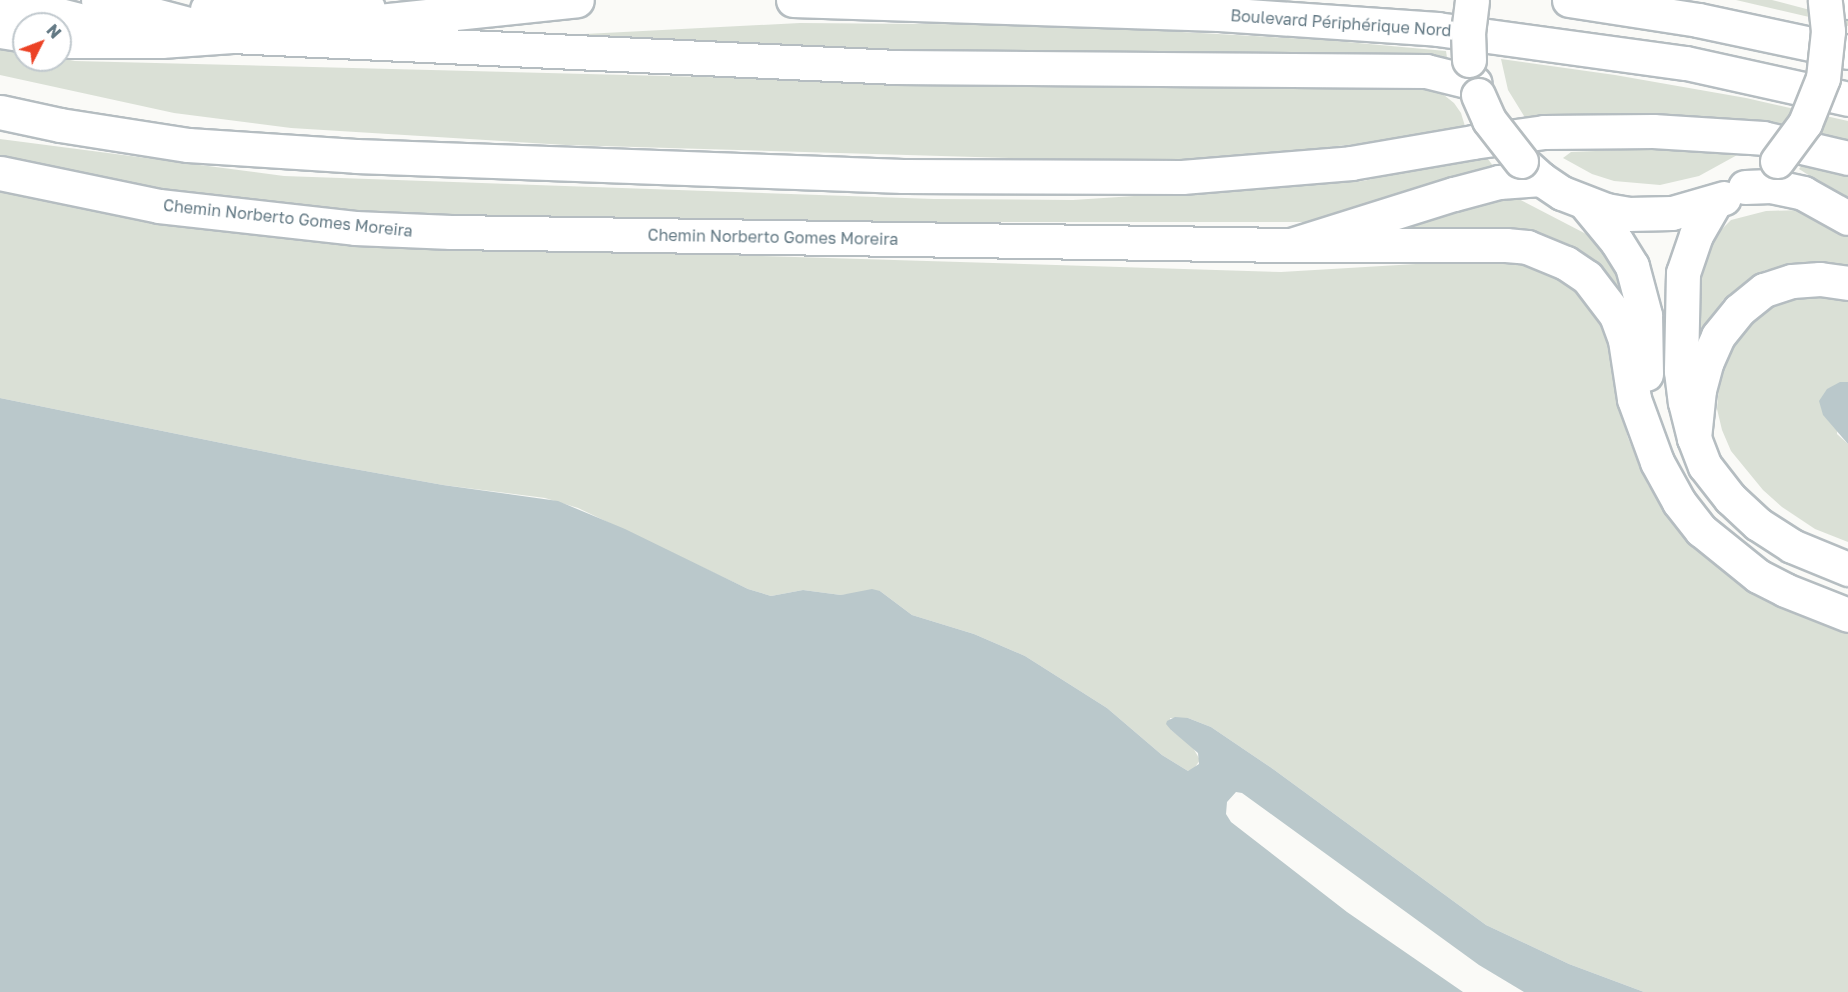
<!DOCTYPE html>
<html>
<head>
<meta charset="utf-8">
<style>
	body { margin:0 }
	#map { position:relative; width:1848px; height:992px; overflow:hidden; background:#fafaf7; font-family:"Golos Text",sans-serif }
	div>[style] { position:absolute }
	.green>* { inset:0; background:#dae0d6 }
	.water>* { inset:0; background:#bac8cb }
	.roads { filter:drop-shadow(2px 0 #b5bdc1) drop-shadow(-2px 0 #b5bdc1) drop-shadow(0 2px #b5bdc1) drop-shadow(0 -2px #b5bdc1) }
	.secondary>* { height:33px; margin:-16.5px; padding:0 16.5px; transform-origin:16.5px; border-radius:16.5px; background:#fff }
	.primary>* { height:33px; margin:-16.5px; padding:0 16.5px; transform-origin:16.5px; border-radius:16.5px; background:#fff }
	.trunk>* { height:33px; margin:-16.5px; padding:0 16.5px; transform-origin:16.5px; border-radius:16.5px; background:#fff }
	.bridges { filter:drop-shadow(2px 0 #b6bdc0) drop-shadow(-2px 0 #b6bdc0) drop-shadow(0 2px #b6bdc0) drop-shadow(0 -2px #b6bdc0) }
	.primary-bridge>* { height:33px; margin:-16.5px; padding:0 16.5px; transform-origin:16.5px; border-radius:16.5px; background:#fff }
	span { translate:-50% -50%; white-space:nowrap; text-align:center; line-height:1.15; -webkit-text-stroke:6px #fff; paint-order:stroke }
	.street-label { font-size:16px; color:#637984 }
	.north { position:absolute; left:12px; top:12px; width:60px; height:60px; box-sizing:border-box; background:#fff; border:2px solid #c1c9ce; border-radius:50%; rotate:48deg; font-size:16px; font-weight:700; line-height:24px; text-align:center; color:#637984 }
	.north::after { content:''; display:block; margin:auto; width:21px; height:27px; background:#ec4225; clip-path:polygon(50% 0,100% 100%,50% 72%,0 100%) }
</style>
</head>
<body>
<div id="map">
	<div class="green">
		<div style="clip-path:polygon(1736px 0,1772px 0,1848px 20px,1848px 26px)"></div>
		<div style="clip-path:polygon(800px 23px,1056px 25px,1325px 40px,1446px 51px,1448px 64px,643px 48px,546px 36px)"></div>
		<div style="clip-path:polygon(0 44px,24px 50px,24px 60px,60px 58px,75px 61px,1024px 85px,1172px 80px,1416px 81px,1439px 91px,1454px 103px,1461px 113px,1468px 136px,1357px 144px,1180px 163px,566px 145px,291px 128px,174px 113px,0 75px)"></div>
		<div style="clip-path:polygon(1501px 59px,1615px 75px,1746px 98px,1848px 121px,1848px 140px,1764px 125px,1690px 116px,1620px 117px,1529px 124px,1508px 90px)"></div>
		<div style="clip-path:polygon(0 139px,284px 176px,934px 199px,1073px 200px,1363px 181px,1484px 154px,1494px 167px,1450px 183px,1306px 222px,668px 222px,340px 214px,77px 177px,0 157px)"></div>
		<div style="clip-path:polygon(1644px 149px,1645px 149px,1739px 154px,1699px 176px,1660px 185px,1614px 181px,1592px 174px,1563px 158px,1571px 152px)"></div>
		<div style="clip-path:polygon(1802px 165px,1819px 167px,1848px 177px,1848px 200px,1799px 169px)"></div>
		<div style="clip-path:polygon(0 189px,98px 212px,377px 244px,1281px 272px,1500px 259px,1521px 261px,1561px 276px,1583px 293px,1610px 331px,1618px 401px,1628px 438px,1648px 485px,1677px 526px,1711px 562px,1761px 595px,1848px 630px,1848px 992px,1644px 992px,1569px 964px,1486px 925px,1273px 769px,1211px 727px,1188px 718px,1170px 718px,1171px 730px,1192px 746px,1200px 760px,1193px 770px,1188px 771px,1162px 755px,1107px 708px,1025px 656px,974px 634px,912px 615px,880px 591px,841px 595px,803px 590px,771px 596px,748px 589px,578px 508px,545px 498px,443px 485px,310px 461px,0 398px)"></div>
		<div style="clip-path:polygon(1515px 197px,1590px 236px,1613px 257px,1631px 319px,1613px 283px,1579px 254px,1556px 242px,1513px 229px,1388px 233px,1486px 198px)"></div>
		<div style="clip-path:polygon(1802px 210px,1832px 224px,1848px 236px,1848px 268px,1829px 263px,1765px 270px,1723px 300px,1695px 344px,1703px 257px,1715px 236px,1731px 220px,1766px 211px)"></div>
		<div style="clip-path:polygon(1822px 295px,1848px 300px,1848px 382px,1840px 382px,1837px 434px,1848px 444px,1848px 542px,1815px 529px,1782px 507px,1763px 490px,1731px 451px,1722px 430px,1717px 409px,1720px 372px,1726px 355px,1744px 328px,1778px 304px,1793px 298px)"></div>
	</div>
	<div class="water">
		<div style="clip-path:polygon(1840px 382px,1848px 382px,1848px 444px,1823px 415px,1819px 401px,1827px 389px)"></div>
		<div style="clip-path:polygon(0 398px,310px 461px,443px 485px,558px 501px,625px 529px,748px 589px,771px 596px,803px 590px,841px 595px,872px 589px,880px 591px,912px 615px,974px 634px,1025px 656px,1107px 708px,1162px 755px,1188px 771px,1199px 764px,1198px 753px,1171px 730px,1166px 724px,1167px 721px,1175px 717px,1188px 718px,1211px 727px,1273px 769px,1486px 925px,1569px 964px,1644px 992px,1524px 992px,1479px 965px,1242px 793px,1236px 792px,1227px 802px,1226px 814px,1231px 822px,1347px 912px,1463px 992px,0 992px)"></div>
	</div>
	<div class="roads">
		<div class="secondary">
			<div style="left:0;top:173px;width:162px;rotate:11.7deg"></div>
			<div style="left:159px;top:206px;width:197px;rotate:6.4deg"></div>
			<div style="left:355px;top:228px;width:96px;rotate:2.4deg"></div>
			<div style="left:451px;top:232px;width:840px;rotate:0.89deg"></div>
			<div style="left:1291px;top:245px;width:171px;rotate:-17.4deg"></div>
			<div style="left:1454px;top:194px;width:47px;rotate:-14.9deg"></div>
			<div style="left:1499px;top:182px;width:42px;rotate:-4.1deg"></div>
		</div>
		<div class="primary">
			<div style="left:1521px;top:161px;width:27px;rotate:42deg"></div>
			<div style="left:1541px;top:179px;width:25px;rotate:34deg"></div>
			<div style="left:1562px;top:193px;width:47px;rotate:21.1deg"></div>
			<div style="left:1606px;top:210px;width:22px;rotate:10deg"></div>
			<div style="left:1628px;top:214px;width:44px;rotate:-1.3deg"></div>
			<div style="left:1672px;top:213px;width:54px;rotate:-16.1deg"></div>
			<div style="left:1715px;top:202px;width:38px;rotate:120deg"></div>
			<div style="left:1696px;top:235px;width:40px;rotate:108.9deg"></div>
			<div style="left:1683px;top:273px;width:98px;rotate:91.2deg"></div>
			<div style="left:1681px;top:371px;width:31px;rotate:83deg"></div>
			<div style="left:1685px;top:402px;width:37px;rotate:76deg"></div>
			<div style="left:1694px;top:438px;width:30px;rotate:69deg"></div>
			<div style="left:1705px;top:466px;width:41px;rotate:52deg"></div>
			<div style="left:1730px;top:498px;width:38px;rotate:43deg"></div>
			<div style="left:1758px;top:524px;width:40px;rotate:32.9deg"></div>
			<div style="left:1792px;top:546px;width:61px;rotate:22.3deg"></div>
			<div style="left:1585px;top:203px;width:50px;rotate:50.6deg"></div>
			<div style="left:1617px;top:242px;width:28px;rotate:58deg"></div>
			<div style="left:1632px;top:266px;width:51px;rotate:75.1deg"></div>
			<div style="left:1645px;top:315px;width:59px;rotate:89deg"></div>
			<div style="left:1291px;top:245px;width:215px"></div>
			<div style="left:1506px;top:245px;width:21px;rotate:5deg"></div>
			<div style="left:1527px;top:247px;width:42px;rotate:22.3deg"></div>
			<div style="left:1566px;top:263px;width:25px;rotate:34deg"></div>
			<div style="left:1587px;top:277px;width:48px;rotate:52.7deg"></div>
			<div style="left:1616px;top:315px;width:27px;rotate:70deg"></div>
			<div style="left:1625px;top:340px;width:60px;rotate:81.3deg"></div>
			<div style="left:1634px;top:399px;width:67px;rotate:69.9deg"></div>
			<div style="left:1657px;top:462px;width:46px;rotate:61.2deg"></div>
			<div style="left:1679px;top:502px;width:36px;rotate:52deg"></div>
			<div style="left:1701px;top:530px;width:73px;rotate:38.9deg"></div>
			<div style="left:1758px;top:576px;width:30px;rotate:27deg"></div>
			<div style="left:1785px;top:590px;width:68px;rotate:21.6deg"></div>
		</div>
		<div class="trunk">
			<div style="left:1px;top:0;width:125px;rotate:14.4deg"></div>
			<div style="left:98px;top:0;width:113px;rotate:14.9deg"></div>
			<div style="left:793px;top:0;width:426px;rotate:1.9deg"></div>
			<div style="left:1219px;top:14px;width:219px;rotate:3.9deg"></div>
			<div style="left:1437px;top:29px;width:251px;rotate:7.8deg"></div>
			<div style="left:1686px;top:63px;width:166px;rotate:12.5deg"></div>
			<div style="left:1569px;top:0;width:131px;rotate:8.8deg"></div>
			<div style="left:1698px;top:20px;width:153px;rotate:12deg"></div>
			<div style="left:1841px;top:0;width:7px;rotate:16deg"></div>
			<div style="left:207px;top:9px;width:22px;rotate:16deg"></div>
			<div style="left:228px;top:15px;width:140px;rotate:-2.9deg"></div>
			<div style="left:341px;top:25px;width:237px;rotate:-6deg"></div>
			<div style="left:0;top:31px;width:24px;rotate:9deg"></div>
			<div style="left:60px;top:41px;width:101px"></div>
			<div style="left:161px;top:41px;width:71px;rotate:-4deg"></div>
			<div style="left:232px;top:36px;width:665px;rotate:2.67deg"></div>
			<div style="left:896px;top:67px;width:530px;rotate:0.43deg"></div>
			<div style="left:1426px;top:71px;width:50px;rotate:13.8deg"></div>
			<div style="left:0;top:112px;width:61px;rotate:12.2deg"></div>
			<div style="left:60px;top:125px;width:130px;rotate:8.9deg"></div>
			<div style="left:188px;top:145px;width:168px;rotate:3.7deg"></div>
			<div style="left:356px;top:156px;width:547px;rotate:2.09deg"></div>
			<div style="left:903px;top:176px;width:279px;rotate:0.2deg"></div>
			<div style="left:1182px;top:177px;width:170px;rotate:-4.7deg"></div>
			<div style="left:1351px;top:163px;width:124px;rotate:-9.8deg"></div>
			<div style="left:1473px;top:142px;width:72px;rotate:-8deg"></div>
			<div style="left:1544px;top:132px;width:109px;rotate:-0.5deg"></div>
			<div style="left:1653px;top:131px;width:110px;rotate:3.6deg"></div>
			<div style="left:1763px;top:138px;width:87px;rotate:13.2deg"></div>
			<div style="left:1745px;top:187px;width:26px;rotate:-2deg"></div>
			<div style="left:1771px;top:186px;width:33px;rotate:12deg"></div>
			<div style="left:1803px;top:193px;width:51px;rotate:29.1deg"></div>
			<div style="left:1694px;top:438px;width:48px;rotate:-84.1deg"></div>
			<div style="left:1699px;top:390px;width:30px;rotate:-75deg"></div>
			<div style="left:1707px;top:361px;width:27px;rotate:-66deg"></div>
			<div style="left:1718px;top:336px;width:33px;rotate:-51deg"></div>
			<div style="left:1739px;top:310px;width:32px;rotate:-39deg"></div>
			<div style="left:1764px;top:290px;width:29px;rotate:-18deg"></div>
			<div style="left:1792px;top:281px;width:28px;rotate:-4deg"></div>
			<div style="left:1820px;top:279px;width:28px;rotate:8deg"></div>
		</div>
	</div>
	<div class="bridges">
		<div class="primary-bridge">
			<div style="left:1469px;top:60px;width:27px;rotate:-92deg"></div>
			<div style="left:1468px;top:33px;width:33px;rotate:-83deg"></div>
			<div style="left:1478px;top:95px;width:27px;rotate:66deg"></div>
			<div style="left:1489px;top:120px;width:52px;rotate:52deg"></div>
			<div style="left:1777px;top:161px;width:47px;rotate:-53.6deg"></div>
			<div style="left:1805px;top:123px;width:48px;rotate:-68.2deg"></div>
			<div style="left:1823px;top:78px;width:47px;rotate:-83.9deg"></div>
			<div style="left:1828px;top:31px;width:31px;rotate:-96deg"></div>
		</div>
	</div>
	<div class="street-label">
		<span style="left:1341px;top:23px;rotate:4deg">Boulevard Périphérique Nord</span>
		<span style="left:288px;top:218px;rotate:6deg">Chemin Norberto Gomes Moreira</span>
		<span style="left:773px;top:237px;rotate:1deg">Chemin Norberto Gomes Moreira</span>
	</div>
	<div class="north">N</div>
</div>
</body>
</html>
